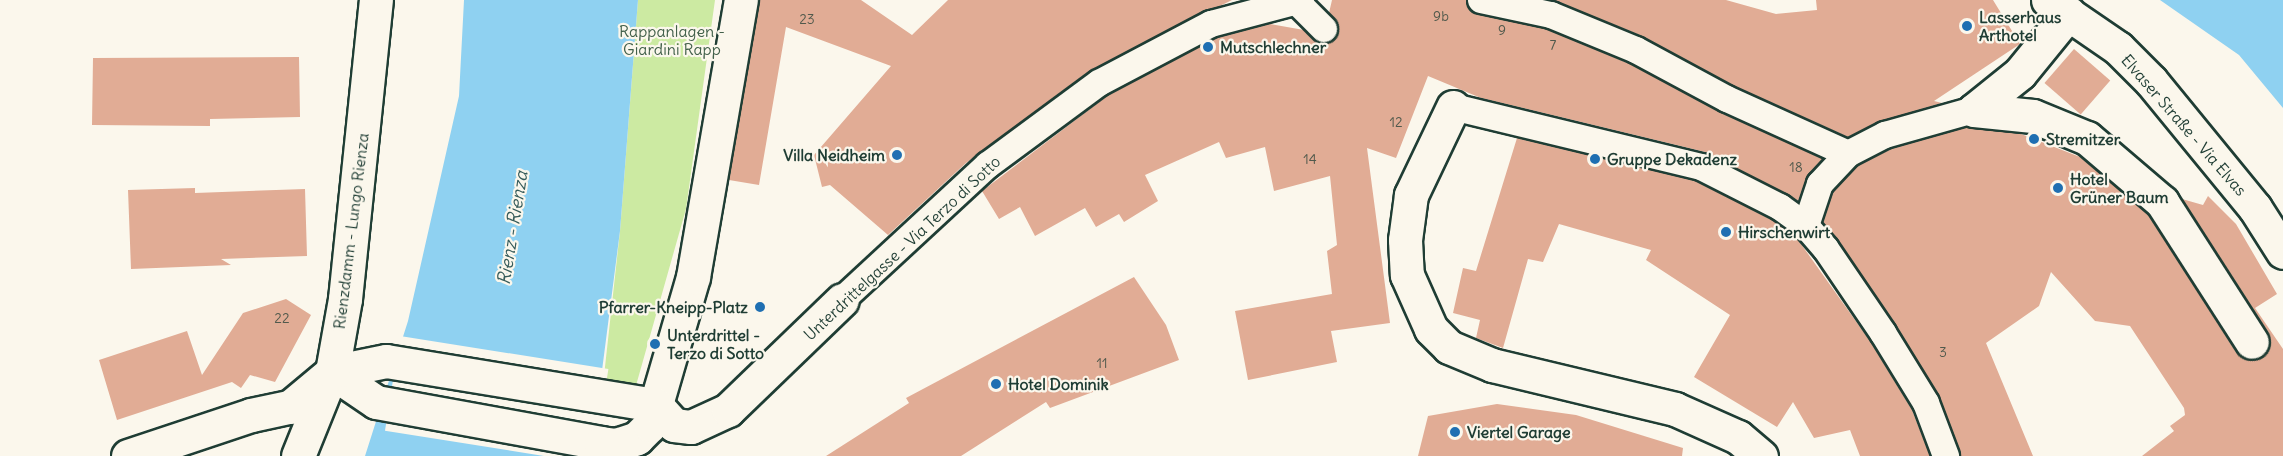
<!DOCTYPE html>
<html>
<head>
<meta charset="utf-8">
<style>
	body { margin:0 }
	#map { position:relative; width:2283px; height:456px; overflow:hidden; background:#fbf7ec; font-family:Delius,sans-serif }
	div>[style] { position:absolute }
	.green>* { inset:0; background:#cceaa2 }
	.water>* { inset:0; background:#8fd1f1 }
	.pier>* { inset:0; background:#fbf7ec; transform-origin:0 0 }
	.building>* { inset:0; background:#e1ac95; transform-origin:0 0 }
	.roads { filter:drop-shadow(2px 0 #1f3d34) drop-shadow(-2px 0 #1f3d34) drop-shadow(0 2px #1f3d34) drop-shadow(0 -2px #1f3d34) }
	.pedestrian>* { height:26px; margin:-13px; padding:0 13px; transform-origin:13px; border-radius:13px; background:#fbf7ec }
	.minor>* { height:33px; margin:-16.5px; padding:0 16.5px; transform-origin:16.5px; border-radius:16.5px; background:#fbf7ec }
	.tertiary>* { height:33px; margin:-16.5px; padding:0 16.5px; transform-origin:16.5px; border-radius:16.5px; background:#fbf7ec }
	.dots>* { width:16px; height:16px; translate:-50% -50%; box-sizing:border-box; border:3px solid #fbf7ec; border-radius:50% }
	span { translate:-50% -50%; white-space:nowrap; text-align:center; line-height:1.15; -webkit-text-stroke:4.5px #fbf7ec; paint-order:stroke }
	.number-label { font-size:14px; color:#50594c }
	.number-label span { -webkit-text-stroke-width:0 }
	.poi-label { font-size:16px; color:#1f3d34; font-weight:700 }
	.left { translate:0 -50%; text-align:left }
	.right { translate:-100% -50%; text-align:right }
	.park-label { font-size:16px; color:#42604a }
	.street-label { font-size:16px; color:#1f3d34 }
	.water-label { font-size:18px; color:#355b5a; font-style:italic }
</style>
</head>
<body>
<div id="map">
	<div class="green">
		<div style="clip-path:polygon(638px 0,715px 0,686px 209px,635px 389px,603px 385px,620px 231px)"></div>
	</div>
	<div class="water">
		<div style="clip-path:polygon(464px 0,638px 0,620px 231px,591px 456px,365px 456px,408px 321px,459px 96px)"></div>
		<div style="clip-path:polygon(2160px 0,2283px 0,2283px 108px,2239px 55px)"></div>
	</div>
	<div class="pier">
		<div style="left:400px;top:336px;width:211px;height:96px;rotate:9deg"></div>
	</div>
	<div class="building">
		<div style="clip-path:polygon(759px 0,861px 0,912px 35px,948px 0,1232px 0,1090px 71px,966px 163px,888px 235px,830px 185px,822px 187px,814px 155px,891px 66px,786px 27px,759px 185px,729px 180px)"></div>
		<div style="clip-path:polygon(1332px 0,1466px 0,1471px 11px,1477px 14px,1547px 29px,1630px 64px,1720px 112px,1823px 159px,1806px 179px,1798px 202px,1705px 152px,1481px 98px,1428px 76px,1396px 158px,1367px 148px,1390px 323px,1331px 331px,1337px 362px,1248px 380px,1235px 311px,1332px 294px,1327px 251px,1337px 245px,1330px 176px,1274px 191px,1265px 147px,1226px 158px,1219px 142px,1145px 175px,1158px 201px,1124px 222px,1119px 214px,1096px 227px,1085px 208px,1035px 236px,1020px 207px,999px 219px,982px 191px,1107px 96px,1216px 38px,1270px 24px,1304px 30px,1320px 43px,1328px 43px,1339px 32px,1338px 25px,1329px 13px)"></div>
		<div style="clip-path:polygon(1553px 0,1726px 0,1776px 14px,1817px 10px,1816px 0,1993px 0,2020px 44px,1934px 101px,1942px 103px,1881px 121px,1848px 137px,1734px 86px,1642px 36px)"></div>
		<div style="left:2074px;top:49px;width:48px;height:45px;rotate:41deg"></div>
		<div style="clip-path:polygon(299px 57px,300px 117px,210px 119px,210px 126px,92px 125px,93px 58px)"></div>
		<div style="clip-path:polygon(1967px 127px,2021px 134px,2080px 157px,2148px 214px,2236px 352px,2253px 361px,2269px 350px,2268px 332px,2182px 199px,2203px 205px,2208px 196px,2236px 224px,2277px 294px,2255px 308px,2283px 349px,2283px 456px,2142px 456px,2174px 431px,2170px 426px,2185px 415px,2184px 408px,2130px 326px,2095px 321px,2051px 272px,2039px 306px,1986px 343px,2033px 456px,1961px 456px,1939px 395px,1895px 325px,1823px 223px,1833px 192px,1857px 166px,1891px 149px)"></div>
		<div style="clip-path:polygon(1517px 138px,1696px 181px,1772px 220px,1796px 237px,1870px 341px,1912px 410px,1930px 456px,1860px 456px,1850px 430px,1814px 438px,1793px 402px,1777px 427px,1694px 377px,1730px 315px,1646px 260px,1651px 250px,1559px 224px,1543px 262px,1528px 259px,1503px 348px,1476px 338px,1480px 320px,1453px 313px,1463px 268px,1476px 271px)"></div>
		<div style="clip-path:polygon(195px 188px,195px 193px,305px 189px,307px 256px,221px 259px,231px 265px,131px 269px,128px 190px)"></div>
		<div style="clip-path:polygon(1134px 277px,1166px 325px,1179px 360px,1050px 408px,1046px 402px,961px 456px,826px 456px,909px 403px,906px 398px)"></div>
		<div style="clip-path:polygon(286px 299px,311px 315px,275px 382px,250px 375px,241px 388px,232px 382px,117px 420px,99px 360px,187px 331px,202px 375px,243px 313px)"></div>
		<div style="clip-path:polygon(1497px 404px,1576px 415px,1683px 448px,1682px 456px,1418px 456px,1428px 416px)"></div>
	</div>
	<div class="roads">
		<div class="pedestrian">
			<div style="left:1295px;top:0;width:41px;rotate:45deg"></div>
			<div style="left:1481px;top:0;width:72px;rotate:12.1deg"></div>
			<div style="left:1551px;top:15px;width:92px;rotate:22.4deg"></div>
			<div style="left:1636px;top:50px;width:103px;rotate:28.3deg"></div>
			<div style="left:1727px;top:99px;width:133px;rotate:24.4deg"></div>
			<div style="left:1453px;top:107px;width:255px;rotate:13.6deg"></div>
			<div style="left:1701px;top:167px;width:89px;rotate:26.9deg"></div>
			<div style="left:1780px;top:207px;width:32px;rotate:36deg"></div>
			<div style="left:1806px;top:226px;width:30px;rotate:49deg"></div>
			<div style="left:1826px;top:249px;width:102px;rotate:55.8deg"></div>
			<div style="left:1883px;top:333px;width:82px;rotate:58.4deg"></div>
			<div style="left:1926px;top:403px;width:57px;rotate:69.3deg"></div>
			<div style="left:1806px;top:226px;width:44px;rotate:-71.6deg"></div>
			<div style="left:1820px;top:184px;width:41px;rotate:-47deg"></div>
			<div style="left:1848px;top:154px;width:42px;rotate:-27.2deg"></div>
			<div style="left:1885px;top:135px;width:92px;rotate:-15.7deg"></div>
			<div style="left:842px;top:300px;width:199px;rotate:-42.8deg"></div>
			<div style="left:988px;top:165px;width:138px;rotate:-36.5deg"></div>
			<div style="left:1099px;top:83px;width:127px;rotate:-27.8deg"></div>
			<div style="left:1211px;top:24px;width:93px;rotate:-14.9deg"></div>
		</div>
		<div class="minor">
			<div style="left:2048px;top:0;width:85px;rotate:34.4deg"></div>
			<div style="left:2118px;top:48px;width:47px;rotate:45deg"></div>
			<div style="left:2151px;top:81px;width:164px;rotate:50.7deg"></div>
			<div style="left:2255px;top:208px;width:52px;rotate:57.5deg"></div>
			<div style="left:1453px;top:107px;width:98px;rotate:115.5deg"></div>
			<div style="left:1411px;top:195px;width:45px;rotate:97.6deg"></div>
			<div style="left:1405px;top:240px;width:35px;rotate:87deg"></div>
			<div style="left:1407px;top:275px;width:59px;rotate:66deg"></div>
			<div style="left:1431px;top:329px;width:25px;rotate:45deg"></div>
			<div style="left:1449px;top:347px;width:47px;rotate:22.7deg"></div>
			<div style="left:1492px;top:365px;width:188px;rotate:13.5deg"></div>
			<div style="left:1675px;top:409px;width:69px;rotate:24deg"></div>
			<div style="left:1738px;top:437px;width:30px;rotate:40deg"></div>
			<div style="left:1974px;top:110px;width:59px;rotate:5.8deg"></div>
			<div style="left:2033px;top:116px;width:58px;rotate:22.2deg"></div>
			<div style="left:2087px;top:138px;width:99px;rotate:40.5deg"></div>
			<div style="left:2162px;top:202px;width:166px;rotate:57.3deg"></div>
			<div style="left:1974px;top:110px;width:59px;rotate:-38.8deg"></div>
			<div style="left:2020px;top:73px;width:77px;rotate:-50.8deg"></div>
			<div style="left:332px;top:372px;width:53px;rotate:34.3deg"></div>
			<div style="left:376px;top:402px;width:229px;rotate:10.3deg"></div>
			<div style="left:601px;top:443px;width:15px;rotate:8deg"></div>
			<div style="left:616px;top:445px;width:22px;rotate:-18deg"></div>
			<div style="left:637px;top:438px;width:18px;rotate:-45deg"></div>
			<div style="left:650px;top:425px;width:154px;rotate:-73.8deg"></div>
			<div style="left:693px;top:277px;width:281px;rotate:-80.2deg"></div>
			<div style="left:332px;top:372px;width:55px;rotate:-11.5deg"></div>
			<div style="left:386px;top:361px;width:274px;rotate:9.3deg"></div>
			<div style="left:656px;top:405px;width:27px;rotate:48deg"></div>
			<div style="left:674px;top:425px;width:17px;rotate:7deg"></div>
			<div style="left:691px;top:427px;width:41px;rotate:-24.7deg"></div>
			<div style="left:728px;top:410px;width:158px;rotate:-44deg"></div>
			<div style="left:298px;top:456px;width:91px;rotate:-68deg"></div>
		</div>
		<div class="tertiary">
			<div style="left:128px;top:456px;width:130px;rotate:-18.4deg"></div>
			<div style="left:251px;top:415px;width:40px;rotate:-12deg"></div>
			<div style="left:290px;top:407px;width:55px;rotate:-39.8deg"></div>
			<div style="left:332px;top:372px;width:74px;rotate:-79.9deg"></div>
			<div style="left:345px;top:299px;width:301px;rotate:-84.1deg"></div>
		</div>
	</div>
	<div class="dots">
		<div style="left:1967px;top:26px;background:#1f6fb2"></div>
		<div style="left:1208px;top:47px;background:#1f6fb2"></div>
		<div style="left:2034px;top:139px;background:#1f6fb2"></div>
		<div style="left:897px;top:155px;background:#1f6fb2"></div>
		<div style="left:1595px;top:159px;background:#1f6fb2"></div>
		<div style="left:2058px;top:188px;background:#1f6fb2"></div>
		<div style="left:1726px;top:232px;background:#1f6fb2"></div>
		<div style="left:760px;top:307px;background:#1f6fb2"></div>
		<div style="left:655px;top:344px;background:#1f6fb2"></div>
		<div style="left:996px;top:384px;background:#1f6fb2"></div>
		<div style="left:1455px;top:432px;background:#1f6fb2"></div>
	</div>
	<div class="number-label">
		<span style="left:1441px;top:16px">9b</span>
		<span style="left:807px;top:19px">23</span>
		<span style="left:1502px;top:30px">9</span>
		<span style="left:1553px;top:45px">7</span>
		<span style="left:1396px;top:122px">12</span>
		<span style="left:1310px;top:159px">14</span>
		<span style="left:1796px;top:167px">18</span>
		<span style="left:282px;top:318px">22</span>
		<span style="left:1943px;top:352px">3</span>
		<span style="left:1102px;top:363px">11</span>
	</div>
	<div class="poi-label">
		<span class="left" style="left:1979px;top:26px">Lasserhaus<br>Arthotel</span>
		<span class="left" style="left:1220px;top:47px">Mutschlechner</span>
		<span class="left" style="left:2046px;top:139px">Stremitzer</span>
		<span class="right" style="left:885px;top:155px">Villa Neidheim</span>
		<span class="left" style="left:1607px;top:159px">Gruppe Dekadenz</span>
		<span class="left" style="left:2070px;top:188px">Hotel<br>Grüner Baum</span>
		<span class="left" style="left:1738px;top:232px">Hirschenwirt</span>
		<span class="right" style="left:748px;top:307px">Pfarrer-Kneipp-Platz</span>
		<span class="left" style="left:667px;top:344px">Unterdrittel -<br>Terzo di Sotto</span>
		<span class="left" style="left:1008px;top:384px">Hotel Dominik</span>
		<span class="left" style="left:1467px;top:432px">Viertel Garage</span>
	</div>
	<div class="park-label">
		<span style="left:672px;top:40px">Rappanlagen -<br>Giardini Rapp</span>
	</div>
	<div class="street-label">
		<span style="left:2184px;top:125px;rotate:49deg">Elvaser Straße - Via Elvas</span>
		<span style="left:351px;top:231px;rotate:-83deg">Rienzdamm - Lungo Rienza</span>
		<span style="left:902px;top:248px;rotate:-43deg">Unterdrittelgasse - Via Terzo di Sotto</span>
	</div>
	<div class="water-label">
		<span style="left:513px;top:228px;rotate:-81deg">Rienz - Rienza</span>
	</div>
</div>
</body>
</html>
